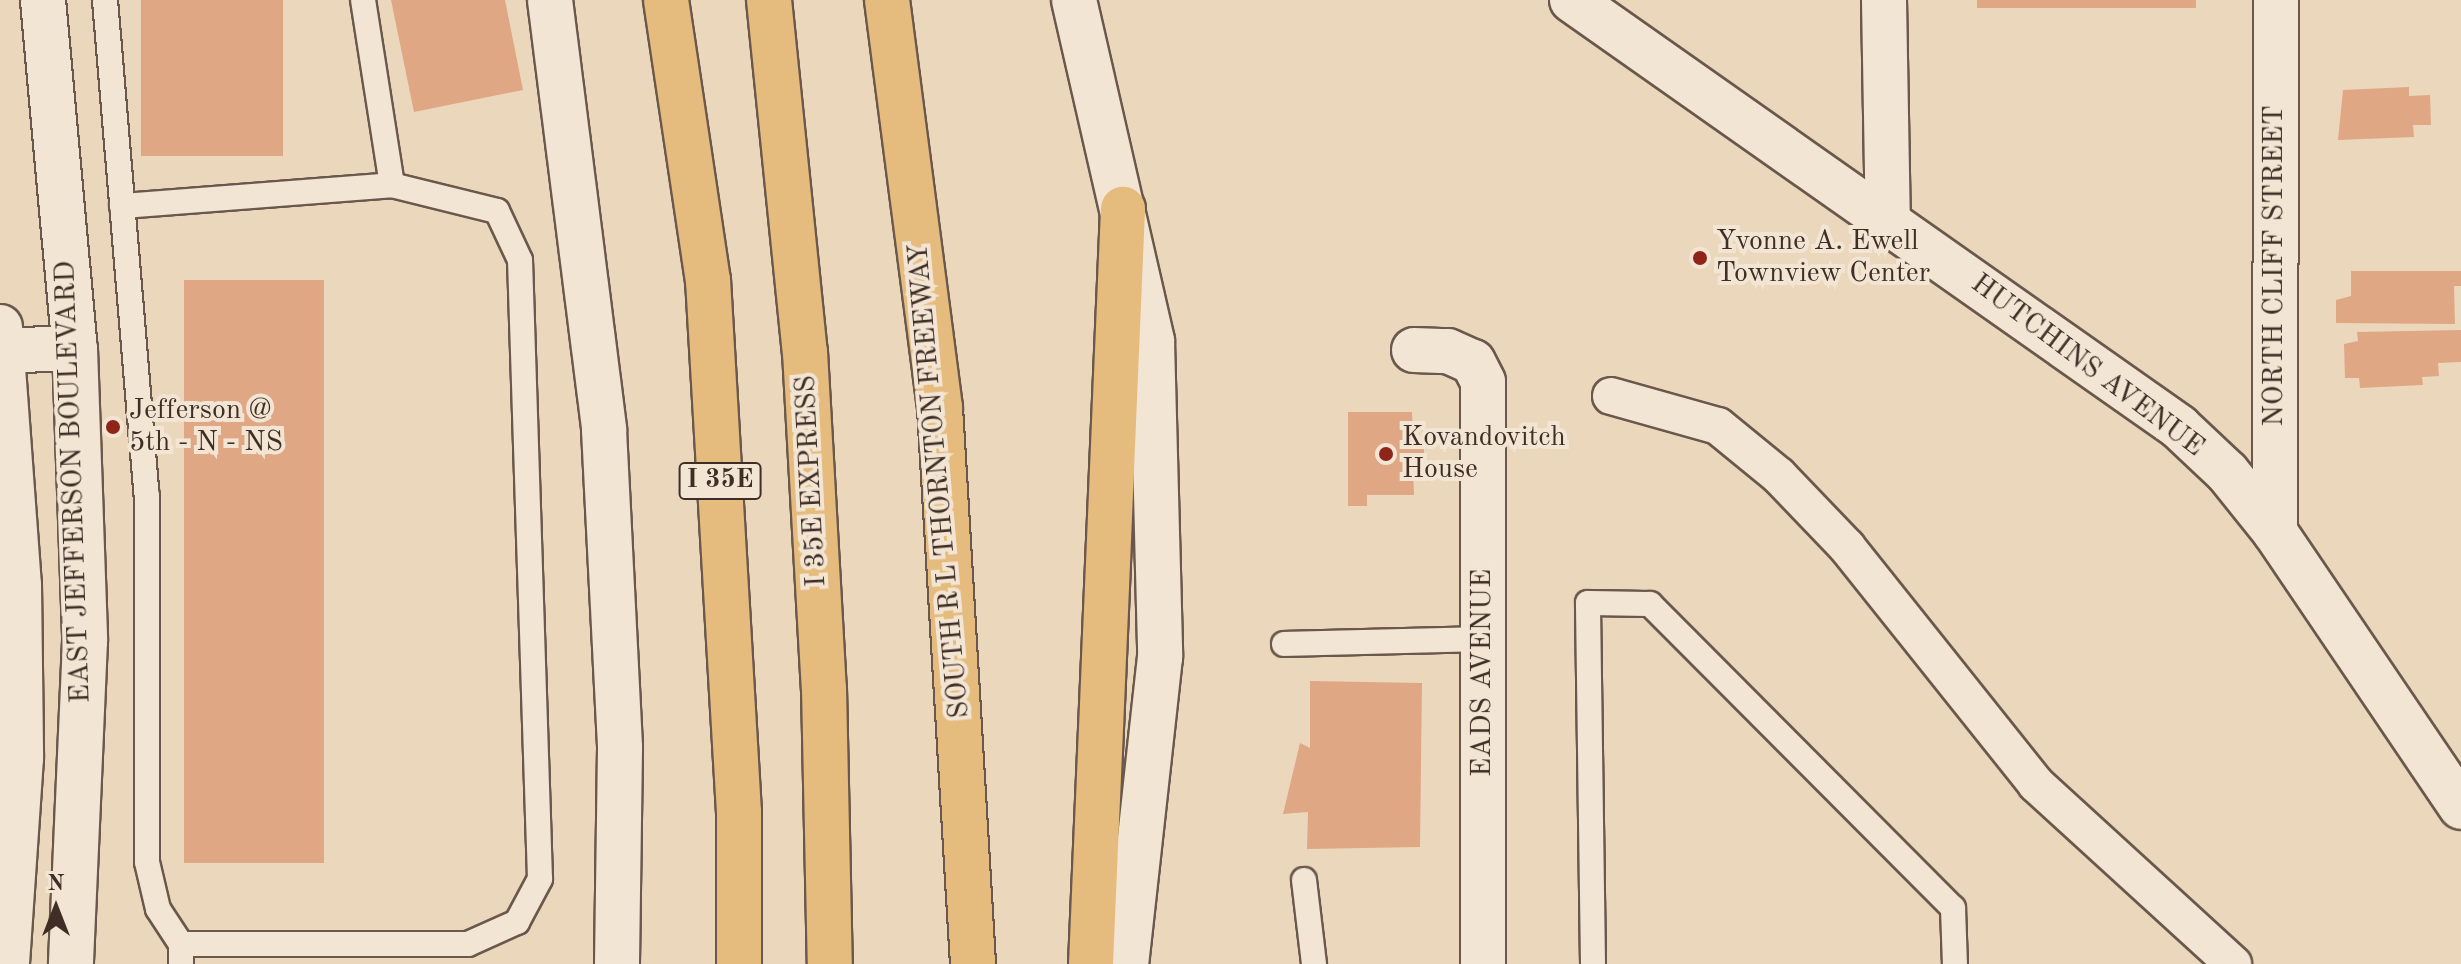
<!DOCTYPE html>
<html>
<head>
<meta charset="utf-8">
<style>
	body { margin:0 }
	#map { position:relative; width:2461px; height:964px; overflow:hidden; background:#ebd7bc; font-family:"Old Standard TT",serif }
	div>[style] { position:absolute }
	.building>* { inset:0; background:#e0a785; transform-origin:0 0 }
	.roads { filter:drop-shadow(2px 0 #6a584c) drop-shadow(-2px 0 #6a584c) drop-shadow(0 2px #6a584c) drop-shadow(0 -2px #6a584c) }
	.service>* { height:24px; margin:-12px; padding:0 12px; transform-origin:12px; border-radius:12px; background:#f2e5d3 }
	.pedestrian>* { height:36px; margin:-18px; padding:0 18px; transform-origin:18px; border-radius:18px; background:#f2e5d3 }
	.minor>* { height:44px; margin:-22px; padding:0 22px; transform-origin:22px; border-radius:22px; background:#f2e5d3 }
	.secondary>* { height:44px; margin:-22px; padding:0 22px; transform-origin:22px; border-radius:22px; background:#f2e5d3 }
	.motorway>* { height:44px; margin:-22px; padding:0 22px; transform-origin:22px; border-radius:22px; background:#e6bc7e }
	.dots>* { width:22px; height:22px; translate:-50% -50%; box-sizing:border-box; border:4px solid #f2e5d3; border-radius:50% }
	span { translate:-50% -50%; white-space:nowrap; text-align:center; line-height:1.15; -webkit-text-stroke:8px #f2e5d3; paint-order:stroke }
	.shield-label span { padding:2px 6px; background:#f2e5d3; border:2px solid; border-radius:6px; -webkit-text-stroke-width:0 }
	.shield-label { font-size:26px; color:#3f2d26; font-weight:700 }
	.poi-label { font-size:28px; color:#3f2d26 }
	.left { translate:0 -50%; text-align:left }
	.street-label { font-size:28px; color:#3f2d26 }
	.north { position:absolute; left:16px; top:868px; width:80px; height:80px; -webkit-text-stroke:6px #f2e5d3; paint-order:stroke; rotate:0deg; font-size:22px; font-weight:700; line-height:32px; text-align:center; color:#3f2d26 }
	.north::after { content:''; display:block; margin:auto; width:28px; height:36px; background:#3f2d26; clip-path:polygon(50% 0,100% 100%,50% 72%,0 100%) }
</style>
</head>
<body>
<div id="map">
	<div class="building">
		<div style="left:141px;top:0;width:142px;height:156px"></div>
		<div style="clip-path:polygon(391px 0,505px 0,523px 90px,414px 112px)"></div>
		<div style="left:1977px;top:0;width:219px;height:8px"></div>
		<div style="clip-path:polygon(2409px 87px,2409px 96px,2430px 95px,2431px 125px,2413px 125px,2414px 137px,2338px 140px,2343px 90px)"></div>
		<div style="clip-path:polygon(2351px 271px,2461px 271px,2461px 286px,2454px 286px,2455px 324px,2336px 323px,2336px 300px,2351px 296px)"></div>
		<div style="left:324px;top:280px;width:583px;height:140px;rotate:90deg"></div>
		<div style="clip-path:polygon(2461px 330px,2461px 362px,2438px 363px,2439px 376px,2422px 377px,2423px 385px,2360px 388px,2359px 378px,2345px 378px,2344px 344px,2358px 341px,2357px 332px)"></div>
		<div style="clip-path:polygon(1348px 412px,1412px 412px,1413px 440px,1424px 440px,1424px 469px,1413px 469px,1414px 495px,1367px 495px,1367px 506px,1348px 506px)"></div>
		<div style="clip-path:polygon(1310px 681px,1422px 683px,1420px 847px,1307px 849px,1308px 812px,1283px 814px,1300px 743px,1310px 748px)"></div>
	</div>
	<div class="roads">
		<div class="service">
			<div style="left:105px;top:0;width:497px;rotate:85.2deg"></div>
			<div style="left:147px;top:495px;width:367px;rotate:90deg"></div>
			<div style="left:147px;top:862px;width:48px;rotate:76.8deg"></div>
			<div style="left:158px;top:909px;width:42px;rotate:56.7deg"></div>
			<div style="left:122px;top:206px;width:271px;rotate:-4.4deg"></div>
			<div style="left:1284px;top:644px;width:199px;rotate:-1.4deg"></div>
			<div style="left:1304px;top:880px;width:85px;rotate:83.2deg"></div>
			<div style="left:181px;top:964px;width:20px;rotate:-90deg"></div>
			<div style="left:181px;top:944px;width:287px"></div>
			<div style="left:468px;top:944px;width:54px;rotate:-24.2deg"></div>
			<div style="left:517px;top:922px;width:49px;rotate:-61.9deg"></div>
			<div style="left:540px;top:879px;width:619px;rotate:-91.85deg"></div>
			<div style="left:520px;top:260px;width:54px;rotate:-115.1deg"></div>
			<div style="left:497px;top:211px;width:108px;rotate:-166.1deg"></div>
			<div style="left:392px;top:185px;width:187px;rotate:-98.9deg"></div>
			<div style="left:1593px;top:964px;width:361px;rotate:-90.8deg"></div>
			<div style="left:1588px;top:603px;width:62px;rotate:0.9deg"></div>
			<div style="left:1650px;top:604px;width:429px;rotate:45.1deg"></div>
			<div style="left:1953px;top:908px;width:56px;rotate:88deg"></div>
		</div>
		<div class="pedestrian">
			<div style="left:1611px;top:396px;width:111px;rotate:15.7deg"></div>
			<div style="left:1718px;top:426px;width:79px;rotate:39.3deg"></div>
			<div style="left:1779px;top:476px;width:98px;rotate:46.2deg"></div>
			<div style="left:1847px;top:547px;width:303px;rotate:51.4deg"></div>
			<div style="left:2036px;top:784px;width:267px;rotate:42.4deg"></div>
		</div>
		<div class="minor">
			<div style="left:1572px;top:0;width:742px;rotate:35.12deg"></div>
			<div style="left:2179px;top:427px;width:66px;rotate:43.2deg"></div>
			<div style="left:2227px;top:472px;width:77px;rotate:51.3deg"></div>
			<div style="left:2275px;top:532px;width:332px;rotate:55.9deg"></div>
			<div style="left:1884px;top:0;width:220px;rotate:89deg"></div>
			<div style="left:0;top:350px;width:75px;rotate:-0.8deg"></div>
			<div style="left:1414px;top:350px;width:34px;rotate:2deg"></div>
			<div style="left:1448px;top:351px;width:27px;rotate:24deg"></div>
			<div style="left:1473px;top:362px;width:22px;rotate:63deg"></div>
			<div style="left:1483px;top:382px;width:582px;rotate:90deg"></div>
			<div style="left:2275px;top:532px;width:532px;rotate:-89.89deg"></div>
		</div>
		<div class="secondary">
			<div style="left:43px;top:0;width:350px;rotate:84.8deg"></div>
			<div style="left:75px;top:349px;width:292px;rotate:88deg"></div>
			<div style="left:85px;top:641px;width:323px;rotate:92.5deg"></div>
			<div style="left:550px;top:0;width:433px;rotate:82.8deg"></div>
			<div style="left:604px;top:430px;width:318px;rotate:87.1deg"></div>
			<div style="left:620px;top:748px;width:216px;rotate:90.8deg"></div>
			<div style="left:1074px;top:0;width:350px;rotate:77.1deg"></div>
			<div style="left:1152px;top:341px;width:316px;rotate:88.5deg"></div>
			<div style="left:1160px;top:657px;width:309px;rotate:96.3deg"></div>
			<div style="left:0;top:327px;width:259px;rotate:85.8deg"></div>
			<div style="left:19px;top:585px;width:173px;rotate:89.3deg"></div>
			<div style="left:21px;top:758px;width:206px;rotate:93.9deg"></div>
		</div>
		<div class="motorway">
			<div style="left:666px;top:0;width:283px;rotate:81.5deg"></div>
			<div style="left:708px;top:280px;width:533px;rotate:86.67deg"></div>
			<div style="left:739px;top:812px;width:152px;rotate:90deg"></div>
			<div style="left:769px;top:0;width:354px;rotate:84.2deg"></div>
			<div style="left:805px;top:352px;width:337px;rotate:86.8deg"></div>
			<div style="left:824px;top:688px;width:276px;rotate:88.8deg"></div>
			<div style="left:887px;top:0;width:411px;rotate:82.6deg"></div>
			<div style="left:940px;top:408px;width:557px;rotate:86.6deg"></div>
			<div style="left:1091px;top:964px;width:756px;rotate:-87.57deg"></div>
		</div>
	</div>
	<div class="dots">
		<div style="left:1700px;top:258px;background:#8f2418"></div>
		<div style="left:113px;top:427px;background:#8f2418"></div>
		<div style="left:1386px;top:454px;background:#8f2418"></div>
	</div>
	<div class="shield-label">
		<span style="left:720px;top:481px">I 35E</span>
	</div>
	<div class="poi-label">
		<span class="left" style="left:1716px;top:258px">Yvonne A. Ewell<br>Townview Center</span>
		<span class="left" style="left:129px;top:427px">Jefferson @<br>5th - N - NS</span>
		<span class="left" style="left:1402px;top:454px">Kovandovitch<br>House</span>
	</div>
	<div class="street-label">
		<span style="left:2275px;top:266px;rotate:-90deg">NORTH CLIFF STREET</span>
		<span style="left:2087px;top:366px;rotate:37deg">HUTCHINS AVENUE</span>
		<span style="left:812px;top:481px;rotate:-93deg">I 35E EXPRESS</span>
		<span style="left:940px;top:481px;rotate:-95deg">SOUTH R L THORNTON FREEWAY</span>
		<span style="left:74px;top:482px;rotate:-92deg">EAST JEFFERSON BOULEVARD</span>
		<span style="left:1483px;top:673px;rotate:-90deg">EADS AVENUE</span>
	</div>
	<div class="north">N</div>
</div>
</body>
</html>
